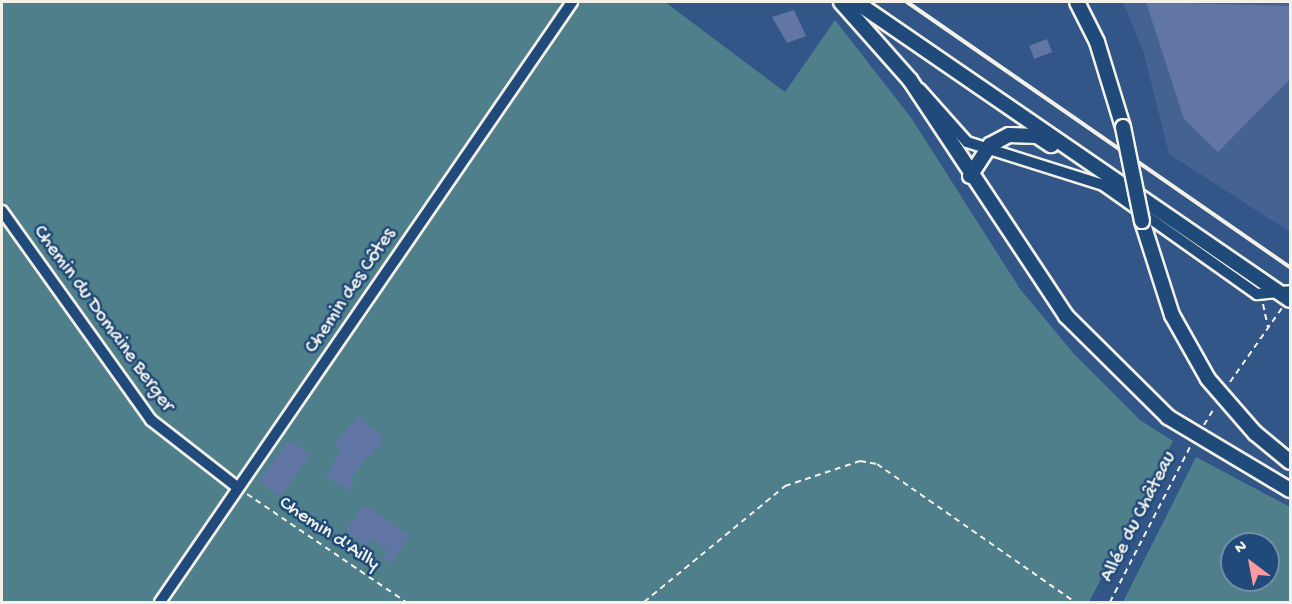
<!DOCTYPE html>
<html>
<head>
<meta charset="utf-8">
<style>
	body { margin:0 }
	#map { position:relative; width:1292px; height:604px; overflow:hidden; background:#325687; font-family:"Gochi Hand",sans-serif }
	div>[style] { position:absolute }
	.built>* { inset:0; background:#446392 }
	.green>* { inset:0; background:#4e7f8a }
	.building>* { inset:0; background:#6176a5; transform-origin:0 0 }
	.path>* { height:2px; margin-top:-1px; transform-origin:0; background:repeating-linear-gradient(90deg,#f4f1e8 0 6px,transparent 0 10.5px) }
	.roads { filter:drop-shadow(2px 0 #f4f1e8) drop-shadow(-2px 0 #f4f1e8) drop-shadow(0 2px #f4f1e8) drop-shadow(0 -2px #f4f1e8) }
	.street>* { height:10px; margin:-5px; padding:0 5px; transform-origin:5px; border-radius:5px; background:#1f4a7a }
	.secondary>* { height:14px; margin:-7px; padding:0 7px; transform-origin:7px; border-radius:7px; background:#1f4a7a }
	.rail>* { height:4px; margin:-2px; padding:0 2px; transform-origin:2px; border-radius:2px; background:#f4f1e8 }
	.bridges { filter:drop-shadow(2px 0 #f4f1e8) drop-shadow(-2px 0 #f4f1e8) drop-shadow(0 2px #f4f1e8) drop-shadow(0 -2px #f4f1e8) }
	.secondary-bridge>* { height:14px; margin:-7px; padding:0 7px; transform-origin:7px; border-radius:7px; background:#1f4a7a }
	span { translate:-50% -50%; white-space:nowrap; text-align:center; line-height:1.15; -webkit-text-stroke:5px #1f4a7a; paint-order:stroke }
	.street-label { font-size:20px; color:#f4f1e8 }
	.frame { position:absolute; inset:0; border:3px solid #f4f1e8; pointer-events:none }
	.north { position:absolute; left:1220px; top:532px; width:60px; height:60px; box-sizing:border-box; background:#1f4a7a; border:2px solid #748da6; border-radius:50%; rotate:328deg; font-size:16px; font-weight:700; line-height:24px; text-align:center; color:#f4f1e8 }
	.north::after { content:''; display:block; margin:auto; width:21px; height:27px; background:#ff9aa2; clip-path:polygon(50% 0,100% 100%,50% 72%,0 100%) }
</style>
</head>
<body>
<div id="map">
	<div class="built">
		<div style="clip-path:polygon(1123px 2px,1290px 2px,1290px 232px,1169px 154px,1143px 51px)"></div>
	</div>
	<div class="green">
		<div style="clip-path:polygon(2px 2px,665px 2px,785px 92px,835px 20px,912px 119px,1020px 289px,1074px 354px,1140px 420px,1173px 441px,1089px 602px,2px 602px)"></div>
		<div style="clip-path:polygon(evenodd,1196px 457px,1290px 507px,1290px 602px,1123px 602px,1196px 457px,1232px 544px,1268px 544px,1268px 580px,1232px 580px,1232px 544px)"></div>
	</div>
	<div class="building">
		<div style="clip-path:polygon(1146px 2px,1290px 6px,1290px 79px,1218px 152px,1184px 119px)"></div>
		<div style="clip-path:polygon(794px 10px,806px 36px,787px 43px,772px 17px)"></div>
		<div style="left:1047px;top:39px;width:14px;height:19px;rotate:69deg"></div>
		<div style="clip-path:polygon(358px 416px,384px 438px,350px 479px,354px 482px,348px 491px,326px 476px,341px 449px,335px 444px)"></div>
		<div style="left:289px;top:440px;width:26px;height:51px;rotate:36deg"></div>
		<div style="clip-path:polygon(364px 505px,410px 535px,391px 563px,383px 557px,388px 550px,372px 539px,367px 546px,345px 531px)"></div>
	</div>
	<div class="path">
		<div style="left:1263px;top:304px;width:25px;rotate:78deg"></div>
		<div style="left:1230px;top:382px;width:90px;rotate:-54.9deg"></div>
		<div style="left:1204px;top:425px;width:17px;rotate:-59deg"></div>
		<div style="left:247px;top:494px;width:192px;rotate:34.2deg"></div>
		<div style="left:644px;top:602px;width:183px;rotate:-39.4deg"></div>
		<div style="left:785px;top:486px;width:79px;rotate:-18.4deg"></div>
		<div style="left:860px;top:461px;width:17px;rotate:10deg"></div>
		<div style="left:877px;top:464px;width:241px;rotate:34.9deg"></div>
		<div style="left:1110px;top:602px;width:177px;rotate:-62.7deg"></div>
	</div>
	<div class="roads">
		<div class="street">
			<div style="left:920px;top:89px;width:71px;rotate:48.4deg"></div>
			<div style="left:967px;top:142px;width:143px;rotate:17.5deg"></div>
			<div style="left:1103px;top:185px;width:189px;rotate:35.3deg"></div>
			<div style="left:1257px;top:294px;width:33px;rotate:-5deg"></div>
			<div style="left:2px;top:211px;width:257px;rotate:54.5deg"></div>
			<div style="left:151px;top:420px;width:109px;rotate:37.9deg"></div>
			<div style="left:160px;top:602px;width:728px;rotate:-55.52deg"></div>
		</div>
		<div class="secondary">
			<div style="left:841px;top:2px;width:104px;rotate:48.5deg"></div>
			<div style="left:910px;top:80px;width:283px;rotate:56.5deg"></div>
			<div style="left:1066px;top:316px;width:144px;rotate:44.7deg"></div>
			<div style="left:1168px;top:417px;width:142px;rotate:30.9deg"></div>
			<div style="left:856px;top:2px;width:526px;rotate:34.47deg"></div>
			<div style="left:1077px;top:2px;width:45px;rotate:63.4deg"></div>
			<div style="left:1097px;top:42px;width:89px;rotate:73deg"></div>
			<div style="left:970px;top:176px;width:37px;rotate:-57deg"></div>
			<div style="left:990px;top:145px;width:21px;rotate:-28deg"></div>
			<div style="left:1009px;top:135px;width:28px;rotate:2deg"></div>
			<div style="left:1037px;top:136px;width:17px;rotate:33deg"></div>
			<div style="left:1142px;top:221px;width:99px;rotate:72.3deg"></div>
			<div style="left:1172px;top:315px;width:73px;rotate:60.6deg"></div>
			<div style="left:1208px;top:379px;width:72px;rotate:49deg"></div>
			<div style="left:1255px;top:433px;width:45px;rotate:39.6deg"></div>
		</div>
	</div>
	<div class="rail">
		<div style="left:907px;top:2px;width:466px;rotate:34.7deg"></div>
	</div>
	<div class="bridges">
		<div class="secondary-bridge">
			<div style="left:1123px;top:127px;width:96px;rotate:78.6deg"></div>
		</div>
	</div>
	<div class="street-label">
		<span style="left:351px;top:291px;rotate:-56deg">Chemin des Côtes</span>
		<span style="left:103px;top:319px;rotate:54deg">Chemin du Domaine Berger</span>
		<span style="left:1139px;top:517px;rotate:-63deg">Allée du Château</span>
		<span style="left:329px;top:534px;rotate:34deg">Chemin d'Ailly</span>
	</div>
	<div class="frame"></div>
	<div class="north">N</div>
</div>
</body>
</html>
